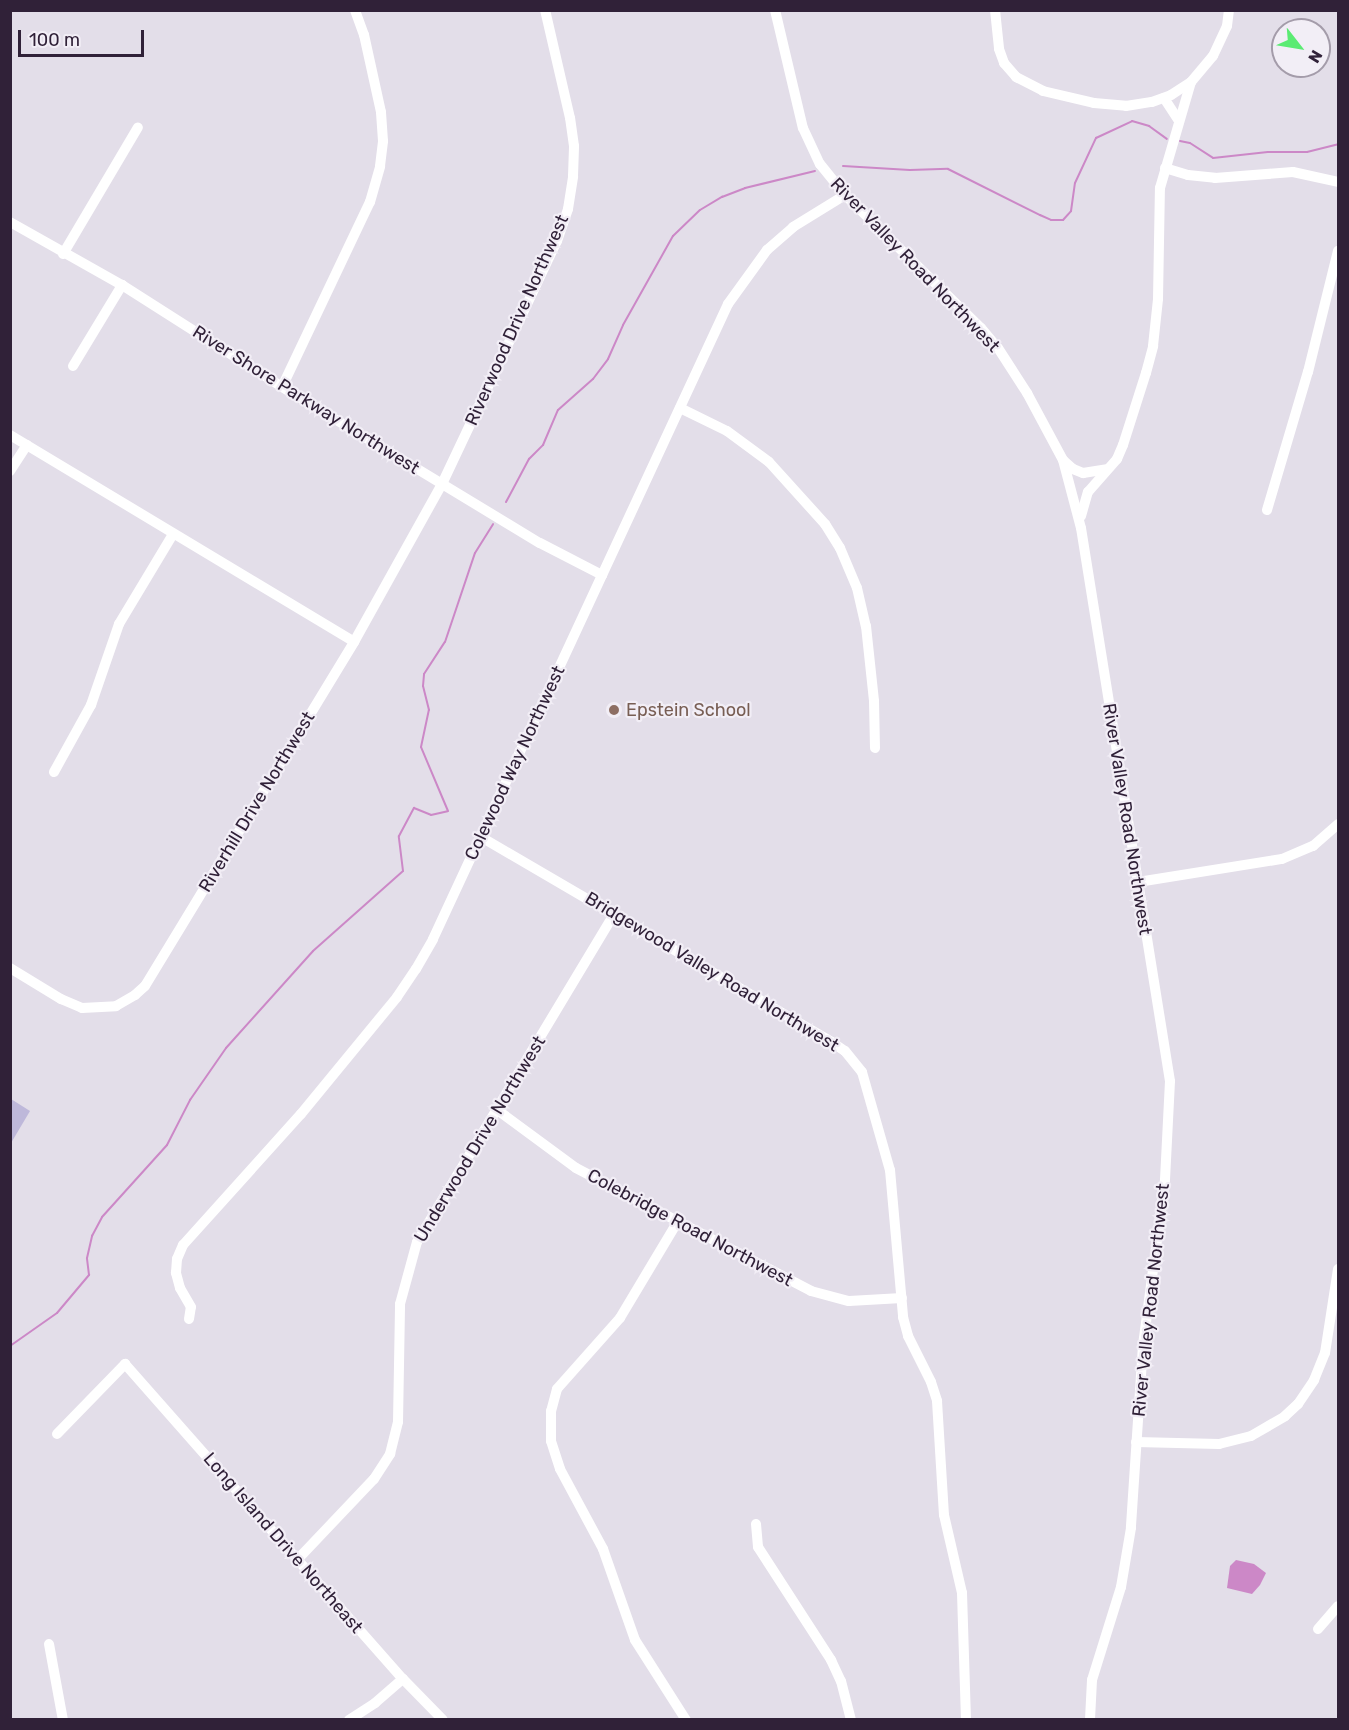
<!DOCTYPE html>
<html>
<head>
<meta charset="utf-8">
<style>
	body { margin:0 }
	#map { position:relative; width:1349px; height:1730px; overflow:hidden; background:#e3dee9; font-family:Rubik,sans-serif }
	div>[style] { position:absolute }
	.green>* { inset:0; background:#beb8da }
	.water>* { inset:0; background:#cc88c7 }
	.stream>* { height:2px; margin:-1px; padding:0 1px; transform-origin:1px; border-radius:1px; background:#cc88c7 }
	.minor>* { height:10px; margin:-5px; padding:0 5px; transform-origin:5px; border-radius:5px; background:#fff }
	.dots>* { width:16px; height:16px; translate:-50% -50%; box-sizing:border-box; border:3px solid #f2eef6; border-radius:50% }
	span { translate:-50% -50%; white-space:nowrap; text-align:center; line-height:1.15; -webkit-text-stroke:4.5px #f2eef6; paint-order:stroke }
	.street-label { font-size:18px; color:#302138 }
	.education-label { font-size:18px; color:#785e54 }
	.left { translate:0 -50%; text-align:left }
	.frame { position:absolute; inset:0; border:12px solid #302138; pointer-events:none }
	.north { position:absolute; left:1271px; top:18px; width:60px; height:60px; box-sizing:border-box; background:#f2eef6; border:2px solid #a49caa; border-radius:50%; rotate:121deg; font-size:16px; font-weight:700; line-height:24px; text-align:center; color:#302138 }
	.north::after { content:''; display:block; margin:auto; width:21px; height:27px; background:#5beb73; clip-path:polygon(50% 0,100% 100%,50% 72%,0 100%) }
	.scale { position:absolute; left:18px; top:30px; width:126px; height:27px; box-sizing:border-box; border:3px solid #302138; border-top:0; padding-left:8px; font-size:18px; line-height:21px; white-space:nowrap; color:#302138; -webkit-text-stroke:4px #f2eef6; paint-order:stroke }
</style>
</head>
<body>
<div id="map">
	<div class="green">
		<div style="clip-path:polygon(11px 1099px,30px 1111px,11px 1143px)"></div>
	</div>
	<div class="water">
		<div style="clip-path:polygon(1236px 1560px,1254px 1564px,1266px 1573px,1260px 1585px,1252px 1594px,1227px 1588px,1230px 1566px)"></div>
	</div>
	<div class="stream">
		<div style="left:1180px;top:141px;width:10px;rotate:11deg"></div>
		<div style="left:1190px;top:143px;width:27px;rotate:33deg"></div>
		<div style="left:1213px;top:158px;width:55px;rotate:-6.2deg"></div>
		<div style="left:1268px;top:152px;width:39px"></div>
		<div style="left:1307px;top:152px;width:32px;rotate:-14deg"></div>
		<div style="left:843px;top:166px;width:67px;rotate:3.4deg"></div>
		<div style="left:910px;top:170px;width:38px;rotate:-2deg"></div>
		<div style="left:948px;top:169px;width:103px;rotate:26.6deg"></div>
		<div style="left:1040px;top:215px;width:12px;rotate:24deg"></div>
		<div style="left:1051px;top:220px;width:12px"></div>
		<div style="left:1063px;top:220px;width:12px;rotate:-48deg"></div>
		<div style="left:1071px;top:211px;width:28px;rotate:-82deg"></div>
		<div style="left:1075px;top:183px;width:50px;rotate:-65deg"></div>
		<div style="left:1096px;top:138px;width:40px;rotate:-25deg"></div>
		<div style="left:1132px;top:121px;width:18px;rotate:16deg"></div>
		<div style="left:1149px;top:126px;width:22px;rotate:36deg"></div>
		<div style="left:506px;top:502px;width:49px;rotate:-61.9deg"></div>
		<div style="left:529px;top:459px;width:20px;rotate:-45deg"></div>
		<div style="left:543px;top:445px;width:38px;rotate:-67deg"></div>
		<div style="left:558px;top:410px;width:47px;rotate:-41.5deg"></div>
		<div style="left:593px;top:379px;width:25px;rotate:-53deg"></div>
		<div style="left:608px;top:359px;width:37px;rotate:-66deg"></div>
		<div style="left:623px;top:325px;width:102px;rotate:-60.7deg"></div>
		<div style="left:673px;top:236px;width:37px;rotate:-44deg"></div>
		<div style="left:700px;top:210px;width:26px;rotate:-31deg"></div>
		<div style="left:722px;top:197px;width:25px;rotate:-21deg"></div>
		<div style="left:745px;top:188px;width:72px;rotate:-13.7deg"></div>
		<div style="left:10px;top:1346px;width:57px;rotate:-35.1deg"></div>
		<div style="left:57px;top:1313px;width:50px;rotate:-49.9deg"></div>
		<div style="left:89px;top:1275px;width:17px;rotate:-97deg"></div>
		<div style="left:87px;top:1258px;width:23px;rotate:-77deg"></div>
		<div style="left:92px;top:1236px;width:21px;rotate:-62deg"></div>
		<div style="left:102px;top:1217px;width:97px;rotate:-47.9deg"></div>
		<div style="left:167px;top:1145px;width:51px;rotate:-62.9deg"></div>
		<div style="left:190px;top:1100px;width:63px;rotate:-55.3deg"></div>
		<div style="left:226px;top:1048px;width:130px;rotate:-48.1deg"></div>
		<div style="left:313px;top:951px;width:120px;rotate:-41.6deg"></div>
		<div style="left:403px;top:871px;width:35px;rotate:-97deg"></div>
		<div style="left:399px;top:836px;width:32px;rotate:-62deg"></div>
		<div style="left:414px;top:808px;width:18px;rotate:22deg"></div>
		<div style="left:431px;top:815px;width:17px;rotate:-13deg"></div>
		<div style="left:448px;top:811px;width:69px;rotate:-112.9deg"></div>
		<div style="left:421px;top:747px;width:38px;rotate:-78deg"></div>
		<div style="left:429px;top:710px;width:25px;rotate:-104deg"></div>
		<div style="left:423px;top:686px;width:12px;rotate:-85deg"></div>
		<div style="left:424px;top:674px;width:38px;rotate:-57deg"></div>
		<div style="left:445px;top:642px;width:94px;rotate:-71.4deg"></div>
		<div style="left:475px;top:553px;width:34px;rotate:-58deg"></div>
	</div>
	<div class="minor">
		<div style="left:775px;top:10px;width:121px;rotate:76.7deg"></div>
		<div style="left:803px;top:128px;width:40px;rotate:65deg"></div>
		<div style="left:820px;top:164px;width:40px;rotate:51deg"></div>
		<div style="left:845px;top:195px;width:190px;rotate:44.4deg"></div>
		<div style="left:981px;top:328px;width:26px;rotate:50deg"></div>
		<div style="left:998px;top:348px;width:54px;rotate:57.2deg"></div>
		<div style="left:1027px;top:393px;width:76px;rotate:61.8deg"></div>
		<div style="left:1063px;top:460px;width:70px;rotate:75.2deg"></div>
		<div style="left:1081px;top:528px;width:560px;rotate:80.86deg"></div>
		<div style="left:1170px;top:1081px;width:99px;rotate:92.9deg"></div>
		<div style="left:1165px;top:1180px;width:166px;rotate:97.6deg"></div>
		<div style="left:1143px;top:1345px;width:183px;rotate:93.8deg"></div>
		<div style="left:1131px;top:1528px;width:60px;rotate:99.6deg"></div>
		<div style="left:1121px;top:1587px;width:97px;rotate:107.3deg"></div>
		<div style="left:1092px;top:1680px;width:40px;rotate:92.9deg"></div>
		<div style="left:995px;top:10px;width:39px;rotate:84deg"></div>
		<div style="left:999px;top:49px;width:15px;rotate:70deg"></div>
		<div style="left:1004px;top:63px;width:18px;rotate:49deg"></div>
		<div style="left:1016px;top:77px;width:30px;rotate:27deg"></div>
		<div style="left:1043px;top:91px;width:52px;rotate:13.2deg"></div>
		<div style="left:1094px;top:103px;width:32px;rotate:5deg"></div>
		<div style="left:1126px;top:106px;width:26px;rotate:-9deg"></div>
		<div style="left:1152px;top:102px;width:20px;rotate:-20deg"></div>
		<div style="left:1171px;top:95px;width:24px;rotate:-33deg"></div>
		<div style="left:1191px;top:82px;width:34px;rotate:-50deg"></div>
		<div style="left:1213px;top:56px;width:33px;rotate:-65deg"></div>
		<div style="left:1227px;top:26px;width:16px;rotate:-83deg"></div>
		<div style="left:1164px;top:98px;width:27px;rotate:57deg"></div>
		<div style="left:1165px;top:168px;width:24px;rotate:17deg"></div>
		<div style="left:1188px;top:175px;width:27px;rotate:6deg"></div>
		<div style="left:1215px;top:178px;width:78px;rotate:-4.4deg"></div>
		<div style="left:1293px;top:172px;width:46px;rotate:12.5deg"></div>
		<div style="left:10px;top:222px;width:129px;rotate:29.4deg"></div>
		<div style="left:122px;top:285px;width:190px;rotate:32.5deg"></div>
		<div style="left:282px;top:387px;width:301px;rotate:31.2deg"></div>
		<div style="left:540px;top:543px;width:70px;rotate:27.3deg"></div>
		<div style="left:63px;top:254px;width:147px;rotate:-59.4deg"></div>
		<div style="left:73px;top:366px;width:95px;rotate:-58.8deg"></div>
		<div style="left:282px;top:387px;width:205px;rotate:-64.6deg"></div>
		<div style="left:370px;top:202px;width:37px;rotate:-74deg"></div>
		<div style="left:380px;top:166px;width:25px;rotate:-83deg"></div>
		<div style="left:383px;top:141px;width:29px;rotate:-94deg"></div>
		<div style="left:381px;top:112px;width:79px;rotate:-102.4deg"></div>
		<div style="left:364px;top:35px;width:27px;rotate:-110deg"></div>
		<div style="left:680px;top:408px;width:52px;rotate:26.1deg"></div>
		<div style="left:727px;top:431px;width:52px;rotate:36.4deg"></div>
		<div style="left:769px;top:462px;width:84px;rotate:47.9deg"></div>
		<div style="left:825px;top:524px;width:28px;rotate:58deg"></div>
		<div style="left:840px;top:548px;width:43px;rotate:67deg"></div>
		<div style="left:857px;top:588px;width:39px;rotate:77deg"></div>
		<div style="left:866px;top:626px;width:75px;rotate:83.9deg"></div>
		<div style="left:874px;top:701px;width:47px;rotate:88.8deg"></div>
		<div style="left:10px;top:435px;width:401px;rotate:31deg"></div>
		<div style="left:1064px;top:461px;width:12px;rotate:42deg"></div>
		<div style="left:1073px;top:469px;width:11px;rotate:22deg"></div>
		<div style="left:1083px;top:473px;width:24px;rotate:-9deg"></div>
		<div style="left:10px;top:471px;width:31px;rotate:-57deg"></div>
		<div style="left:1267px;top:510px;width:144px;rotate:-73.5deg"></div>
		<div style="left:1308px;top:372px;width:125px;rotate:-76.1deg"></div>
		<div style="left:1081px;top:516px;width:25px;rotate:-74deg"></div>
		<div style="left:1088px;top:492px;width:44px;rotate:-48.7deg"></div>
		<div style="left:1117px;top:459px;width:15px;rotate:-67deg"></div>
		<div style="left:1123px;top:445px;width:76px;rotate:-72.3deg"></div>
		<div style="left:1146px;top:373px;width:28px;rotate:-75deg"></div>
		<div style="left:1153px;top:346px;width:47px;rotate:-83.9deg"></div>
		<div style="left:1158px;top:299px;width:111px;rotate:-89deg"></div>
		<div style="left:1160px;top:188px;width:110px;rotate:-73.7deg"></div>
		<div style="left:54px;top:772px;width:77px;rotate:-61.1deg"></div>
		<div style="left:91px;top:705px;width:86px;rotate:-70.9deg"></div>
		<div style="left:119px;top:624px;width:105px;rotate:-59deg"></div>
		<div style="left:481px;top:837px;width:408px;rotate:30.3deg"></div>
		<div style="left:833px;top:1043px;width:14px;rotate:34deg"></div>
		<div style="left:845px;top:1051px;width:27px;rotate:51deg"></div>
		<div style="left:862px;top:1072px;width:102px;rotate:74.1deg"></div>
		<div style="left:890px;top:1170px;width:148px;rotate:84.9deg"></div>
		<div style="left:903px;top:1317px;width:20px;rotate:75deg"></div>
		<div style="left:908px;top:1336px;width:51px;rotate:63.4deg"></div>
		<div style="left:931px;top:1382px;width:20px;rotate:72deg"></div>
		<div style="left:937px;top:1401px;width:114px;rotate:86.5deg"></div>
		<div style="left:944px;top:1515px;width:80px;rotate:77deg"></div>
		<div style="left:962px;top:1593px;width:127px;rotate:88.2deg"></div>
		<div style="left:1138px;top:882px;width:146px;rotate:-9.1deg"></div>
		<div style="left:1282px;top:859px;width:34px;rotate:-23deg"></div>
		<div style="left:1313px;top:846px;width:33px;rotate:-41deg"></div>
		<div style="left:10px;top:968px;width:60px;rotate:31.3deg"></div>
		<div style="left:61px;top:999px;width:23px;rotate:23deg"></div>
		<div style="left:82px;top:1008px;width:34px;rotate:-3deg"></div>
		<div style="left:116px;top:1006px;width:22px;rotate:-30deg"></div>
		<div style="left:135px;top:995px;width:13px;rotate:-42deg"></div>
		<div style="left:145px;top:986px;width:403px;rotate:-58.7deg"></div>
		<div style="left:354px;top:642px;width:181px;rotate:-60.9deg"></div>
		<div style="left:442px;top:484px;width:269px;rotate:-64.7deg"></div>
		<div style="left:557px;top:241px;width:34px;rotate:-71deg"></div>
		<div style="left:568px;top:209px;width:33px;rotate:-81deg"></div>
		<div style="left:573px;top:176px;width:30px;rotate:-88deg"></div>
		<div style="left:574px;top:146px;width:28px;rotate:-98deg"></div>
		<div style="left:570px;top:118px;width:111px;rotate:-103deg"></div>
		<div style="left:496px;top:1109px;width:99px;rotate:36.4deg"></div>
		<div style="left:576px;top:1168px;width:265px;rotate:27.6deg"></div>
		<div style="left:811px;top:1291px;width:39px;rotate:15deg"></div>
		<div style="left:849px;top:1301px;width:53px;rotate:-3.2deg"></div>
		<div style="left:678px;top:1221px;width:113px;rotate:120.9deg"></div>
		<div style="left:620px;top:1318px;width:95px;rotate:131.6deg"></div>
		<div style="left:557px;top:1389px;width:23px;rotate:105deg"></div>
		<div style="left:551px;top:1411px;width:30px;rotate:90deg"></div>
		<div style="left:551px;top:1441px;width:29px;rotate:72deg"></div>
		<div style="left:560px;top:1469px;width:91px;rotate:61.7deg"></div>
		<div style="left:603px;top:1549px;width:96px;rotate:70.6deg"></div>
		<div style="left:635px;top:1640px;width:95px;rotate:57.5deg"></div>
		<div style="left:189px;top:1319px;width:12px;rotate:-81deg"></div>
		<div style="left:191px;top:1307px;width:22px;rotate:-120deg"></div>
		<div style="left:180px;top:1288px;width:16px;rotate:-105deg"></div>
		<div style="left:176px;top:1273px;width:14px;rotate:-86deg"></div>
		<div style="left:177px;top:1259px;width:15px;rotate:-67deg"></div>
		<div style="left:183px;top:1245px;width:176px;rotate:-48deg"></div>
		<div style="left:301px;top:1114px;width:151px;rotate:-50.6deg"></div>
		<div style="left:397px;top:997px;width:34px;rotate:-56deg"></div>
		<div style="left:416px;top:969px;width:34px;rotate:-60deg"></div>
		<div style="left:433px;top:939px;width:700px;rotate:-65.08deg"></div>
		<div style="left:728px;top:304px;width:67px;rotate:-54.2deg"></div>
		<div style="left:767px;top:250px;width:35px;rotate:-41deg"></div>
		<div style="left:793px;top:227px;width:61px;rotate:-31.6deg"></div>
		<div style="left:57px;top:1434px;width:98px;rotate:-45.8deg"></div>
		<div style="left:125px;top:1364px;width:420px;rotate:48.6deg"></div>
		<div style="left:403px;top:1679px;width:57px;rotate:45.7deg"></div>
		<div style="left:1136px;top:1442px;width:83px;rotate:1.4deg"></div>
		<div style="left:1219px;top:1444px;width:33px;rotate:-14deg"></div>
		<div style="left:1251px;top:1436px;width:39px;rotate:-30deg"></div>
		<div style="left:1285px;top:1416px;width:18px;rotate:-43deg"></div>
		<div style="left:1298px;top:1404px;width:29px;rotate:-56deg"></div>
		<div style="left:1314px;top:1380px;width:29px;rotate:-68deg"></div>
		<div style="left:1325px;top:1353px;width:85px;rotate:-81.2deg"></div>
		<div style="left:756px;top:1524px;width:23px;rotate:85deg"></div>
		<div style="left:758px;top:1547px;width:135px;rotate:57.1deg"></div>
		<div style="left:831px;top:1660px;width:23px;rotate:65deg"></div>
		<div style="left:841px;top:1681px;width:40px;rotate:75.6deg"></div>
		<div style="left:297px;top:1560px;width:112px;rotate:-46.5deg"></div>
		<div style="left:374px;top:1479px;width:30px;rotate:-57deg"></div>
		<div style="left:390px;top:1454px;width:33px;rotate:-76deg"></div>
		<div style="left:398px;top:1422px;width:118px;rotate:-89deg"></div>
		<div style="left:400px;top:1304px;width:64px;rotate:-74.7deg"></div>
		<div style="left:417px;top:1242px;width:383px;rotate:-59deg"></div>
		<div style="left:1318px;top:1629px;width:30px;rotate:-49deg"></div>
		<div style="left:49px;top:1644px;width:77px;rotate:79.6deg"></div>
		<div style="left:349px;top:1720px;width:31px;rotate:-33deg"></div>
		<div style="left:375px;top:1703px;width:37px;rotate:-41deg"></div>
	</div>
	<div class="dots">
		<div style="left:614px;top:710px;background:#8d6e63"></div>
	</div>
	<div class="street-label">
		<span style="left:915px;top:265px;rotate:46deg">River Valley Road Northwest</span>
		<span style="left:517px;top:320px;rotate:-66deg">Riverwood Drive Northwest</span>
		<span style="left:306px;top:400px;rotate:32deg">River Shore Parkway Northwest</span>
		<span style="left:515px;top:763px;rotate:-65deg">Colewood Way Northwest</span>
		<span style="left:257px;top:802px;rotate:-59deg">Riverhill Drive Northwest</span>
		<span style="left:1127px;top:819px;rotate:81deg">River Valley Road Northwest</span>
		<span style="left:712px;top:972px;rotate:31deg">Bridgewood Valley Road Northwest</span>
		<span style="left:480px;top:1139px;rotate:-59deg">Underwood Drive Northwest</span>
		<span style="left:690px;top:1228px;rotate:28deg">Colebridge Road Northwest</span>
		<span style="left:1151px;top:1300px;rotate:-84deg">River Valley Road Northwest</span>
		<span style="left:283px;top:1543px;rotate:49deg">Long Island Drive Northeast</span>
	</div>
	<div class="education-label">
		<span class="left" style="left:626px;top:710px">Epstein School</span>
	</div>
	<div class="frame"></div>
	<div class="north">N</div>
	<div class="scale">100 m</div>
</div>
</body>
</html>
